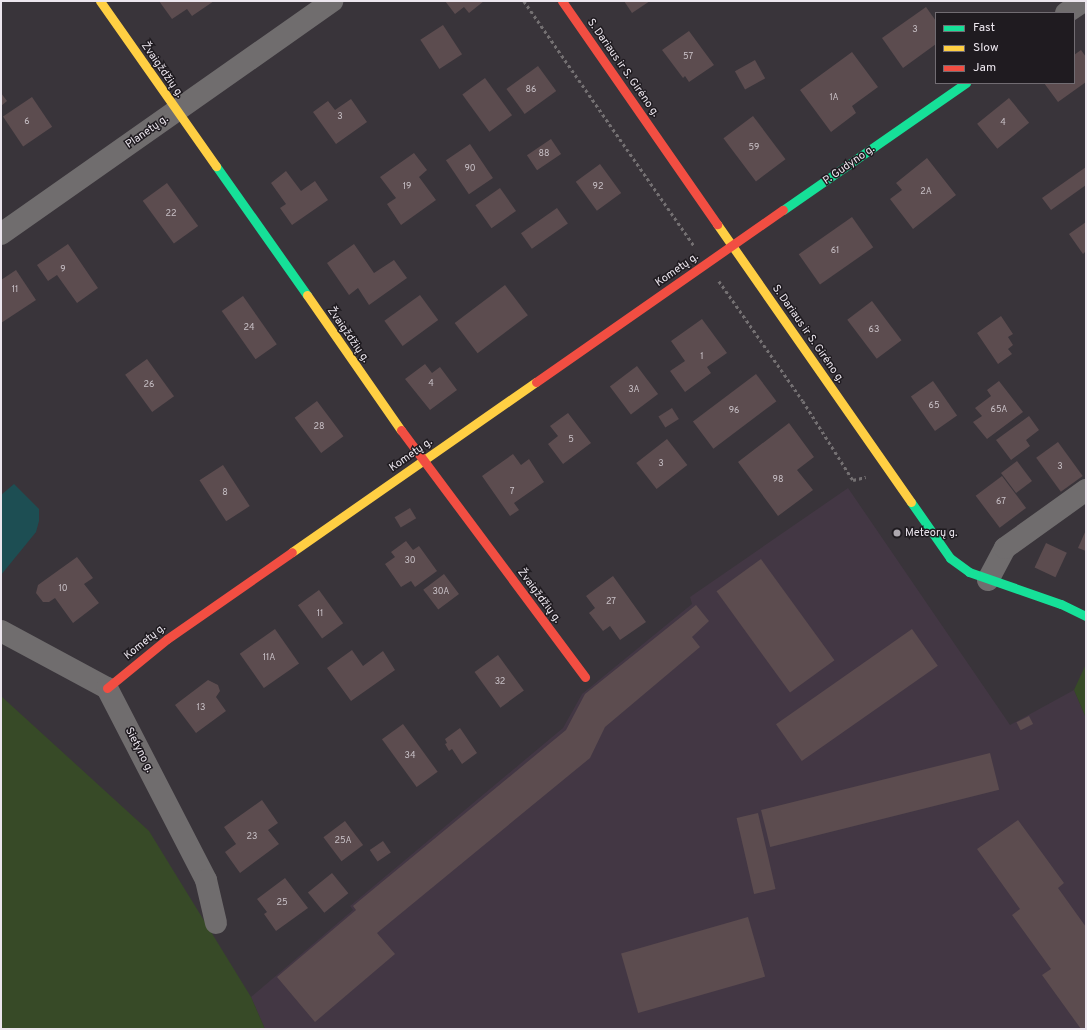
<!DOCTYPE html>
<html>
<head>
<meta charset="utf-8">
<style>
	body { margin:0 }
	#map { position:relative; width:1087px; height:1030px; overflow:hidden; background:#39343a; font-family:Overpass,sans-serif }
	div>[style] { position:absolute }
	.education>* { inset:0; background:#433744 }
	.green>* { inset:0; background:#374a27 }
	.water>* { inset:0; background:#1d4e53 }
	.building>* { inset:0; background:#5c4c4f; transform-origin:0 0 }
	.path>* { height:2.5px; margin-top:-1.25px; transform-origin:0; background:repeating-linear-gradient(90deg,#747072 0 3px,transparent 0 6px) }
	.street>* { height:22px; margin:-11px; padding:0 11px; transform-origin:11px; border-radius:11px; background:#706d6e }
	.fast>* { height:9px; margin:-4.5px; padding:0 4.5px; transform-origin:4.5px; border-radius:4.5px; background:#16e098 }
	.slow>* { height:9px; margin:-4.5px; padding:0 4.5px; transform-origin:4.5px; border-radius:4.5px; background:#ffcf43 }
	.jam>* { height:9px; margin:-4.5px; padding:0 4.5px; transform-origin:4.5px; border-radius:4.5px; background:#f24e42 }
	.dots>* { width:11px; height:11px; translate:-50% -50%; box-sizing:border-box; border:2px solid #1f1b20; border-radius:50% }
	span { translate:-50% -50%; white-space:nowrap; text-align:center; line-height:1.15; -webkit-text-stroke:3px #1f1b20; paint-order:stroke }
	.number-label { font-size:9px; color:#c8c0c6 }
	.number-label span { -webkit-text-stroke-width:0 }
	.street-label { font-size:11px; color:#ece6ee }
	.poi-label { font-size:11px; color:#ece6ee }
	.left { translate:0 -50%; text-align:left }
	.frame { position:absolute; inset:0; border:2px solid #ece6ee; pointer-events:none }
	.legend { position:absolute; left:935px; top:12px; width:140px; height:72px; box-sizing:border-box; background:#1f1b20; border:1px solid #716c72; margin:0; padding:5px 7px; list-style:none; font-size:12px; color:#ece6ee }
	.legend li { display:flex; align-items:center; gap:8px; height:20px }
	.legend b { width:20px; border:1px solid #716c72 }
</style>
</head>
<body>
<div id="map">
	<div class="education">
		<div style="clip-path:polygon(848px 488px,1010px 725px,1074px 690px,1086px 718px,1086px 1029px,265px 1029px,251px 997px,353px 910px,350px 906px,563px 728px,582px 694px,692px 604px,690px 597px)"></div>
	</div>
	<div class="green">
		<div style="clip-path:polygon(1086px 664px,1086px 718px,1074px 690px)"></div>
		<div style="clip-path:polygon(1px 696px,149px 831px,251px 997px,265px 1029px,1px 1029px)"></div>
	</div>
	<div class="water">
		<div style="clip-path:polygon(14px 484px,39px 509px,39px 521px,36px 532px,1px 575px,1px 495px)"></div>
	</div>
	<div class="building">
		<div style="clip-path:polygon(159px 1px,214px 1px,192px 16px,187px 9px,172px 19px)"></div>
		<div style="clip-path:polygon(445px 1px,484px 1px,469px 13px,464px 7px,455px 14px)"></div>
		<div style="clip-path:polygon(624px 1px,650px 1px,632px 13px)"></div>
		<div style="clip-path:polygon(926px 7px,936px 21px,936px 44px,903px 68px,882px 38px)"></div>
		<div style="left:443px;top:25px;width:35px;height:27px;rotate:57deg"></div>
		<div style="clip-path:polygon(689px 31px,714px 65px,689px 82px,685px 76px,683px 78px,662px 50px)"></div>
		<div style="clip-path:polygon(1081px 50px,1086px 57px,1086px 82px,1058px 102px,1044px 83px,1074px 83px,1074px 55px)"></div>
		<div style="clip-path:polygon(852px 52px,878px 87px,852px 106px,856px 113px,831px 132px,800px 90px)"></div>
		<div style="left:755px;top:60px;width:21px;height:23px;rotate:61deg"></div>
		<div style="left:538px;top:66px;width:31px;height:39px;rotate:54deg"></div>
		<div style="left:485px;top:78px;width:46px;height:28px;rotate:54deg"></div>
		<div style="clip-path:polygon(1px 93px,7px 101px,1px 106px)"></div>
		<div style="left:32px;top:97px;width:36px;height:35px;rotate:56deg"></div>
		<div style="left:1009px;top:98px;width:32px;height:41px;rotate:51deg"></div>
		<div style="clip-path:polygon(351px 99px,367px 122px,336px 144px,313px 112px,328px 101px,335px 110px)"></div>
		<div style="left:753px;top:116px;width:54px;height:37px;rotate:53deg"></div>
		<div style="left:551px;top:139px;width:18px;height:29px;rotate:56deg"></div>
		<div style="left:470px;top:144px;width:41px;height:29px;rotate:56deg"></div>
		<div style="clip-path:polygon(414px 153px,427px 170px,419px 177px,436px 200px,401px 225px,387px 204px,396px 198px,380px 177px)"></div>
		<div style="clip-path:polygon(927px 158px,956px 195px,913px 229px,890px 199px,902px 190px,896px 183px)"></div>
		<div style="left:600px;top:164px;width:36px;height:30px;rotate:54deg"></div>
		<div style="clip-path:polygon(1086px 167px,1086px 185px,1051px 210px,1042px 198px)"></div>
		<div style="clip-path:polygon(286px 171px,301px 191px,315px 181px,328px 200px,292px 225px,280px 208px,286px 204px,271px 183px)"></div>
		<div style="left:167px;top:183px;width:53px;height:30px;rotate:54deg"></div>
		<div style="left:500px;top:188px;width:28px;height:30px;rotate:55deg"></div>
		<div style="left:557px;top:208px;width:19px;height:44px;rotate:55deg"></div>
		<div style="left:852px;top:217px;width:37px;height:65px;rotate:55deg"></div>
		<div style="clip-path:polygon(1086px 222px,1086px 251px,1083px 254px,1069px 234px)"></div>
		<div style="clip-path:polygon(68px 244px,98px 288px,77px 303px,57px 275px,48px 281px,37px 265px)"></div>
		<div style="clip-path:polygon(354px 244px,374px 273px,394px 260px,407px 278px,369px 305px,358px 288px,349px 295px,327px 263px)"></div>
		<div style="clip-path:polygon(16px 270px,36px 300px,1px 323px,1px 280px)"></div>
		<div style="left:505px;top:285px;width:38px;height:63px;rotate:53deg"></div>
		<div style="left:420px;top:295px;width:31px;height:44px;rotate:54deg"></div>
		<div style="left:243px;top:296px;width:59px;height:26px;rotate:55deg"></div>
		<div style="left:872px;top:301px;width:49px;height:31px;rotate:53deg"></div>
		<div style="clip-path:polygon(1001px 316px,1013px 334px,1008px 337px,1013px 345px,1008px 349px,1012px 354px,998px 364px,977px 333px)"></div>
		<div style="clip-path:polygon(702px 319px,727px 353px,707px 367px,711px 373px,685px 392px,670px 371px,685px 361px,671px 341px)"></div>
		<div style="left:147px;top:359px;width:46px;height:27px;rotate:54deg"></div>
		<div style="clip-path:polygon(425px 364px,432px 373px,440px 367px,457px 390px,430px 410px,405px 379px)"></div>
		<div style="left:637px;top:366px;width:35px;height:34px;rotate:53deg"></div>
		<div style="left:756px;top:374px;width:34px;height:79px;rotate:53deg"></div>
		<div style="left:933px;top:381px;width:42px;height:27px;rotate:55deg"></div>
		<div style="clip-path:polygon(999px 381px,1023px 412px,987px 439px,973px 422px,982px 416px,975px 408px,991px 396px,987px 390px)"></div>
		<div style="left:317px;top:401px;width:44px;height:28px;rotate:53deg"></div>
		<div style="left:672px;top:408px;width:13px;height:16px;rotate:58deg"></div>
		<div style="clip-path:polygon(568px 413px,591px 443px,563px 464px,548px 444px,558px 436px,550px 426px)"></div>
		<div style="clip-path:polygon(1029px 416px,1039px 430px,1026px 440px,1030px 446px,1011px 460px,996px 440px)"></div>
		<div style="clip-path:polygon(789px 423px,814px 457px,797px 470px,813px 490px,778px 516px,738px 462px)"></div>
		<div style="left:667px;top:439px;width:33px;height:39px;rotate:52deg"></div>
		<div style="left:1058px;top:442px;width:42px;height:27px;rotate:54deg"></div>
		<div style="clip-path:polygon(513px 454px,521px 465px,529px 459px,544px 482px,514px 503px,519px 510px,510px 516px,482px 476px)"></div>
		<div style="left:1017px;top:461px;width:25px;height:20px;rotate:53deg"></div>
		<div style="left:223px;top:465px;width:49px;height:28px;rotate:57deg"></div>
		<div style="left:1002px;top:476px;width:40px;height:33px;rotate:53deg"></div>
		<div style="left:410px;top:508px;width:12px;height:18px;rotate:59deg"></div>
		<div style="clip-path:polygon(1086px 530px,1086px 551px,1078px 548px)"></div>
		<div style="clip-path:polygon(406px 541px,413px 550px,419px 546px,437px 571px,415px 587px,411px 581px,401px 587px,385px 564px,395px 557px,391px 552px)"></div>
		<div style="left:1046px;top:543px;width:23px;height:27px;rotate:25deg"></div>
		<div style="clip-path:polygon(77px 557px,93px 578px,84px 584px,99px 603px,73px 623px,55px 598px,49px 602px,43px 602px,36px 593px,38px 585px)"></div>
		<div style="left:761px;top:559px;width:125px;height:55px;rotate:54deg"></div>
		<div style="left:444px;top:574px;width:25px;height:26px;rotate:53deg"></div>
		<div style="clip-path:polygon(613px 576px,646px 622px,620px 640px,610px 626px,603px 631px,589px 613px,595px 608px,586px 596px)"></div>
		<div style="left:319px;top:590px;width:41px;height:26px;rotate:54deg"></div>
		<div style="clip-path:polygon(696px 605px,709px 621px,692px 637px,700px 647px,605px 727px,590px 758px,377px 933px,395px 954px,315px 1022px,277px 977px,356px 910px,353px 906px,566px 730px,585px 694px)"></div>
		<div style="left:275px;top:629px;width:42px;height:43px;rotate:55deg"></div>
		<div style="left:912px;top:629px;width:45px;height:166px;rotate:55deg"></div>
		<div style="clip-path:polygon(352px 650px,363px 666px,383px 651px,395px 670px,351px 701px,327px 668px)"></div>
		<div style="left:498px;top:655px;width:44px;height:29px;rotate:54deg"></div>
		<div style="clip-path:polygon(208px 680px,218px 685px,220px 691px,216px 697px,226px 711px,196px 733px,175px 705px)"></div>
		<div style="left:1029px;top:716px;width:9px;height:14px;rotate:63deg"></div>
		<div style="left:403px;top:724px;width:59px;height:26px;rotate:54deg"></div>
		<div style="clip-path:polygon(460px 728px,477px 753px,462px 764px,452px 749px,449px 751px,445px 744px,447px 743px,445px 739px)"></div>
		<div style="left:990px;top:753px;width:38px;height:236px;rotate:76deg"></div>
		<div style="clip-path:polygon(262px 800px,278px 823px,268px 830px,279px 844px,240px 873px,225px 852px,236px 844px,224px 827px)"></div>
		<div style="left:758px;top:813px;width:78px;height:22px;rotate:77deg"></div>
		<div style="clip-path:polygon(1018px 820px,1064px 883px,1058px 888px,1086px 927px,1086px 1029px,1081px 1029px,1042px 975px,1051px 969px,1012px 915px,1020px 909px,977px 849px)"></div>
		<div style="left:345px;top:821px;width:30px;height:27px;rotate:53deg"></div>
		<div style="left:383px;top:841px;width:14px;height:16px;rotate:56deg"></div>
		<div style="left:332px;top:873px;width:26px;height:31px;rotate:51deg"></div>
		<div style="clip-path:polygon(285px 878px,308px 908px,276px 931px,264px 914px,267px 912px,257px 899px)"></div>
		<div style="left:748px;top:917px;width:62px;height:132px;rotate:74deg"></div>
	</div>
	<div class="path">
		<div style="left:524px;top:1px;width:298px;rotate:55.2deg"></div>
		<div style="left:719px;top:281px;width:146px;rotate:55deg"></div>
		<div style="left:803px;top:401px;width:93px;rotate:57.7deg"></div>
		<div style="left:853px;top:480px;width:13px;rotate:-13deg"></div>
	</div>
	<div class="street">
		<div style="left:1066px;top:13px;width:22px;rotate:-34deg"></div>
		<div style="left:1px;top:234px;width:405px;rotate:-35.1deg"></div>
		<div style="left:988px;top:580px;width:36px;rotate:-62deg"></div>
		<div style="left:1005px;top:548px;width:100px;rotate:-35.6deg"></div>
		<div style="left:1px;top:631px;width:120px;rotate:28.3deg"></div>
		<div style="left:107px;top:688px;width:216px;rotate:62.7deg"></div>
		<div style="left:206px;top:880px;width:44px;rotate:76.9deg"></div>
	</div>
	<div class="fast">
		<div style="left:216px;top:166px;width:158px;rotate:54.8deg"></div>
		<div style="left:783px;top:210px;width:223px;rotate:-34.8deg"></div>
		<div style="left:911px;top:502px;width:68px;rotate:55.1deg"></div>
		<div style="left:950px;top:558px;width:24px;rotate:36deg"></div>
		<div style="left:969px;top:572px;width:97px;rotate:19.2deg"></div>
		<div style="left:1061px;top:604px;width:28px;rotate:26deg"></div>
	</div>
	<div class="slow">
		<div style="left:100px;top:1px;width:202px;rotate:54.9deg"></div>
		<div style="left:717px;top:224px;width:339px;rotate:55.1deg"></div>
		<div style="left:307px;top:295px;width:165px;rotate:55.2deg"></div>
		<div style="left:292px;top:552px;width:297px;rotate:-34.9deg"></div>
	</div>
	<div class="jam">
		<div style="left:562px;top:1px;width:272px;rotate:55.2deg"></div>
		<div style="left:536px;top:382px;width:301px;rotate:-34.9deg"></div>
		<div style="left:401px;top:430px;width:308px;rotate:53.3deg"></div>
		<div style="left:107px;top:688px;width:77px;rotate:-39.2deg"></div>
		<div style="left:167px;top:639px;width:152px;rotate:-34.8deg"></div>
	</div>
	<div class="dots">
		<div style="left:897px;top:533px;background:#ada8af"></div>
	</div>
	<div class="number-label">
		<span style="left:915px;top:30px">3</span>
		<span style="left:688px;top:57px">57</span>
		<span style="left:531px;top:90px">86</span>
		<span style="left:834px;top:98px">1A</span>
		<span style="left:340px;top:117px">3</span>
		<span style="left:27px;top:122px">6</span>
		<span style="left:1003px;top:123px">4</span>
		<span style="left:754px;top:148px">59</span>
		<span style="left:544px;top:154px">88</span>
		<span style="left:470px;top:169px">90</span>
		<span style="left:407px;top:187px">19</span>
		<span style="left:598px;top:187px">92</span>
		<span style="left:926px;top:192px">2A</span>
		<span style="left:171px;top:214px">22</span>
		<span style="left:835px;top:251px">61</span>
		<span style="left:63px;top:270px">9</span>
		<span style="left:15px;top:290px">11</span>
		<span style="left:249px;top:328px">24</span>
		<span style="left:874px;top:330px">63</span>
		<span style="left:702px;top:357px">1</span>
		<span style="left:431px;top:384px">4</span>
		<span style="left:149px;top:385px">26</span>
		<span style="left:634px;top:390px">3A</span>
		<span style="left:934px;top:406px">65</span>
		<span style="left:999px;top:410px">65A</span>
		<span style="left:734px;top:411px">96</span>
		<span style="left:319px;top:427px">28</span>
		<span style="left:571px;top:440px">5</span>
		<span style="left:661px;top:464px">3</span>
		<span style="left:1060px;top:467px">3</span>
		<span style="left:778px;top:480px">98</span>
		<span style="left:512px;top:492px">7</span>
		<span style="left:225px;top:493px">8</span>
		<span style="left:1001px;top:502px">67</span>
		<span style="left:410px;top:561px">30</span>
		<span style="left:63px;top:589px">10</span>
		<span style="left:441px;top:592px">30A</span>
		<span style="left:611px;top:602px">27</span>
		<span style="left:320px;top:614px">11</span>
		<span style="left:269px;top:658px">11A</span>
		<span style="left:500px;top:682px">32</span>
		<span style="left:201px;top:708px">13</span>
		<span style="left:410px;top:756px">34</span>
		<span style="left:252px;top:837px">23</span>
		<span style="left:343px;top:841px">25A</span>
		<span style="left:282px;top:903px">25</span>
	</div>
	<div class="street-label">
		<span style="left:623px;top:68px;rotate:55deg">S. Dariaus ir S. Girėno g.</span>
		<span style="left:162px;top:70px;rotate:55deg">Žvaigždžių g.</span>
		<span style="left:147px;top:132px;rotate:-35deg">Planetų g.</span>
		<span style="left:849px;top:165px;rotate:-35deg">P. Gudyno g.</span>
		<span style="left:677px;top:270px;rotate:-35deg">Kometų g.</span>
		<span style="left:808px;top:334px;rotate:55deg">S. Dariaus ir S. Girėno g.</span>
		<span style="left:348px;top:335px;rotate:55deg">Žvaigždžių g.</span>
		<span style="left:411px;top:455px;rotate:-35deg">Kometų g.</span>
		<span style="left:539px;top:596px;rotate:53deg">Žvaigždžių g.</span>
		<span style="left:145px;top:642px;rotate:-39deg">Kometų g.</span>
		<span style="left:139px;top:750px;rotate:63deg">Sietyno g.</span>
	</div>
	<div class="poi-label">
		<span class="left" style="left:905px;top:533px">Meteorų g.</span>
	</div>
	<div class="frame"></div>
	<ul class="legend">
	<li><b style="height:5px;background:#16e098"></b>Fast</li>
	<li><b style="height:5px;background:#ffcf43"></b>Slow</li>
	<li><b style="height:5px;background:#f24e42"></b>Jam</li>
	</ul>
</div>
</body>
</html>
